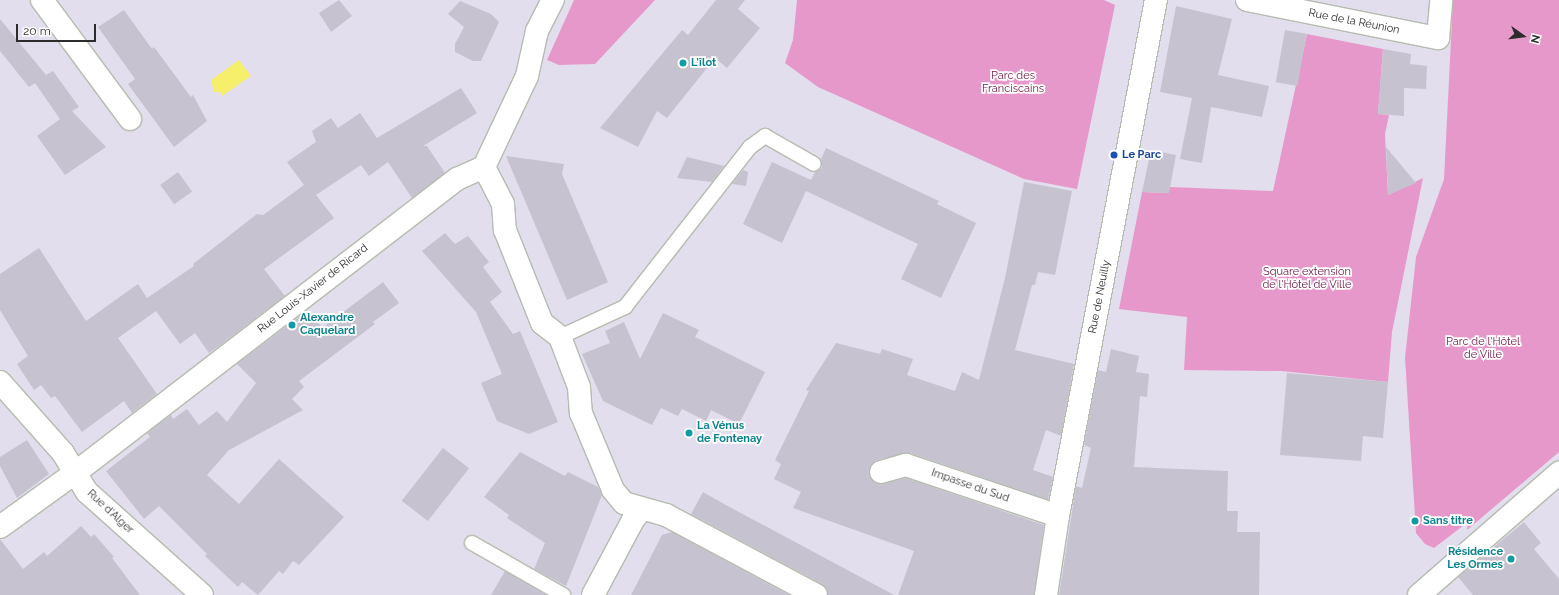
<!DOCTYPE html>
<html>
<head>
<meta charset="utf-8">
<style>
	body { margin:0 }
	#map { position:relative; width:1559px; height:595px; overflow:hidden; background:#e2deee; font-family:Raleway,sans-serif }
	div>[style] { position:absolute }
	.green>* { inset:0; background:#e798cb }
	.water>* { inset:0; background:#f5ef6c }
	.building>* { inset:0; background:#c6c2d0; transform-origin:0 0 }
	.roads { filter:drop-shadow(1px 0 #b5bcae) drop-shadow(-1px 0 #b5bcae) drop-shadow(0 1px #b5bcae) drop-shadow(0 -1px #b5bcae) }
	.service>* { height:14px; margin:-7px; padding:0 7px; transform-origin:7px; border-radius:7px; background:#fff }
	.minor>* { height:22px; margin:-11px; padding:0 11px; transform-origin:11px; border-radius:11px; background:#fff }
	.tertiary>* { height:22px; margin:-11px; padding:0 11px; transform-origin:11px; border-radius:11px; background:#fff }
	.dots>* { width:11px; height:11px; translate:-50% -50%; box-sizing:border-box; border:2px solid #fff; border-radius:50% }
	span { translate:-50% -50%; white-space:nowrap; text-align:center; line-height:1.15; -webkit-text-stroke:3.5px #fff; paint-order:stroke }
	.street-label { font-size:11px; color:#2c2c2c }
	.culture-label { font-size:11px; color:#0d838f; font-weight:700 }
	.left { translate:0 -50%; text-align:left }
	.right { translate:-100% -50%; text-align:right }
	.park-label { font-size:11px; color:#6e1744 }
	.transit-label { font-size:11px; color:#164399; font-weight:700 }
	.north { position:absolute; left:1503px; top:16px; width:40px; height:40px; -webkit-text-stroke:3px #fff; paint-order:stroke; rotate:104deg; font-size:11px; font-weight:700; line-height:16px; text-align:center; color:#2c2c2c }
	.north::after { content:''; display:block; margin:auto; width:14px; height:18px; background:#2c2c2c; clip-path:polygon(50% 0,100% 100%,50% 72%,0 100%) }
	.scale { position:absolute; left:16px; top:24px; width:80px; height:18px; box-sizing:border-box; border:2px solid #2c2c2c; border-top:0; padding-left:5px; font-size:12px; line-height:14px; white-space:nowrap; color:#2c2c2c; -webkit-text-stroke:3px #fff; paint-order:stroke }
</style>
</head>
<body>
<div id="map">
	<div class="green">
		<div style="clip-path:polygon(574px 0,655px 0,595px 64px,559px 65px,547px 60px)"></div>
		<div style="clip-path:polygon(797px 0,1104px 0,1115px 5px,1077px 189px,1024px 179px,818px 87px,785px 63px,793px 40px)"></div>
		<div style="clip-path:polygon(1453px 0,1559px 0,1559px 452px,1467px 530px,1468px 522px,1434px 548px,1425px 544px,1416px 533px,1405px 358px,1416px 257px,1444px 179px)"></div>
		<div style="clip-path:polygon(1307px 34px,1383px 49px,1378px 114px,1389px 115px,1385px 134px,1388px 195px,1423px 178px,1392px 332px,1388px 382px,1281px 371px,1184px 370px,1187px 317px,1119px 309px,1142px 192px,1168px 193px,1170px 187px,1273px 191px)"></div>
	</div>
	<div class="water">
		<div style="clip-path:polygon(239px 60px,251px 76px,222px 96px,220px 92px,214px 92px,211px 80px)"></div>
	</div>
	<div class="building">
		<div style="clip-path:polygon(339px 0,352px 16px,331px 32px,319px 13px)"></div>
		<div style="clip-path:polygon(716px 0,745px 0,738px 9px,760px 28px,727px 68px,715px 58px,667px 118px,657px 111px,638px 147px,600px 128px,682px 30px,688px 35px)"></div>
		<div style="clip-path:polygon(460px 1px,491px 14px,499px 22px,481px 61px,473px 61px,455px 52px,455px 44px,464px 27px,448px 14px)"></div>
		<div style="clip-path:polygon(1176px 6px,1232px 19px,1218px 75px,1269px 86px,1262px 117px,1211px 107px,1202px 163px,1180px 159px,1192px 98px,1160px 92px)"></div>
		<div style="clip-path:polygon(124px 10px,152px 49px,154px 47px,191px 97px,193px 95px,207px 121px,174px 147px,128px 84px,135px 79px,98px 27px)"></div>
		<div style="clip-path:polygon(0 19px,46px 75px,53px 71px,79px 107px,72px 111px,106px 147px,65px 175px,37px 136px,60px 119px,35px 83px,29px 87px,0 51px)"></div>
		<div style="left:1285px;top:30px;width:22px;height:53px;rotate:10deg"></div>
		<div style="clip-path:polygon(1383px 49px,1411px 54px,1410px 64px,1427px 66px,1426px 89px,1404px 88px,1404px 116px,1378px 114px)"></div>
		<div style="clip-path:polygon(461px 88px,477px 113px,423px 146px,427px 146px,445px 173px,412px 198px,388px 162px,369px 176px,361px 165px,316px 195px,334px 218px,264px 269px,285px 296px,219px 346px,209px 353px,195px 333px,180px 344px,156px 311px,118px 338px,157px 394px,132px 413px,124px 401px,82px 432px,55px 396px,51px 398px,41px 385px,34px 390px,17px 364px,28px 356px,0 310px,0 274px,39px 248px,86px 321px,138px 284px,147px 298px,194px 266px,193px 264px,257px 214px,263px 215px,304px 185px,287px 162px,316px 142px,312px 131px,331px 118px,338px 128px,360px 113px,377px 138px)"></div>
		<div style="clip-path:polygon(1386px 147px,1416px 183px,1388px 195px)"></div>
		<div style="clip-path:polygon(826px 148px,939px 201px,937px 204px,976px 223px,941px 298px,901px 279px,918px 244px,806px 191px,782px 243px,743px 224px,772px 162px,811px 180px,815px 172px,822px 168px,821px 159px)"></div>
		<div style="clip-path:polygon(1151px 150px,1176px 155px,1169px 193px,1142px 192px)"></div>
		<div style="clip-path:polygon(506px 156px,564px 164px,562px 174px,608px 282px,567px 300px)"></div>
		<div style="clip-path:polygon(687px 157px,724px 166px,712px 182px,677px 178px)"></div>
		<div style="clip-path:polygon(743px 170px,748px 172px,746px 186px,732px 184px)"></div>
		<div style="left:178px;top:172px;width:24px;height:22px;rotate:54deg"></div>
		<div style="clip-path:polygon(1024px 182px,1072px 191px,1055px 275px,1038px 272px,1035px 285px,1032px 285px,1015px 350px,1074px 364px,1061px 436px,1046px 430px,1033px 470px,1053px 477px,1048px 500px,910px 453px,877px 460px,872px 464px,869px 475px,878px 484px,906px 478px,1044px 525px,1034px 595px,898px 595px,914px 551px,793px 508px,801px 492px,774px 479px,781px 464px,775px 460px,809px 391px,806px 390px,836px 343px,880px 354px,882px 349px,913px 359px,907px 375px,955px 391px,962px 372px,979px 380px,1005px 278px)"></div>
		<div style="clip-path:polygon(445px 233px,455px 244px,468px 236px,489px 262px,483px 267px,502px 292px,490px 302px,513px 334px,520px 331px,558px 422px,529px 434px,497px 421px,481px 383px,502px 374px,476px 312px,422px 251px)"></div>
		<div style="clip-path:polygon(383px 282px,399px 303px,373px 322px,375px 324px,299px 381px,304px 387px,292px 399px,303px 410px,229px 450px,207px 475px,239px 504px,279px 459px,344px 517px,299px 565px,293px 561px,283px 574px,279px 571px,258px 595px,242px 582px,238px 587px,205px 556px,207px 554px,159px 506px,144px 519px,106px 471px,150px 437px,147px 433px,171px 415px,173px 419px,187px 409px,199px 425px,217px 411px,227px 422px,256px 383px,237px 364px,300px 316px,303px 320px,312px 314px,322px 328px)"></div>
		<div style="clip-path:polygon(663px 313px,699px 330px,695px 337px,765px 372px,739px 424px,711px 410px,706px 421px,682px 409px,678px 416px,661px 408px,652px 425px,603px 401px,582px 354px,610px 343px,605px 331px,624px 322px,640px 359px)"></div>
		<div style="clip-path:polygon(1111px 349px,1139px 356px,1136px 372px,1149px 374px,1147px 397px,1140px 396px,1134px 467px,1228px 471px,1227px 511px,1238px 511px,1237px 532px,1260px 532px,1259px 595px,1059px 595px,1076px 486px,1082px 488px,1091px 448px,1084px 445px,1098px 370px,1106px 372px)"></div>
		<div style="clip-path:polygon(1287px 373px,1388px 382px,1383px 438px,1363px 436px,1361px 461px,1280px 455px)"></div>
		<div style="clip-path:polygon(27px 440px,49px 474px,17px 498px,0 466px,0 457px)"></div>
		<div style="left:443px;top:448px;width:33px;height:67px;rotate:38deg"></div>
		<div style="clip-path:polygon(520px 452px,565px 476px,568px 472px,598px 487px,602px 495px,566px 586px,534px 569px,545px 543px,507px 518px,509px 515px,484px 497px)"></div>
		<div style="clip-path:polygon(703px 492px,724px 504px,894px 595px,828px 595px,822px 584px,691px 514px)"></div>
		<div style="clip-path:polygon(1524px 522px,1541px 543px,1534px 549px,1559px 579px,1559px 595px,1473px 595px,1458px 577px)"></div>
		<div style="clip-path:polygon(81px 526px,91px 537px,94px 534px,114px 557px,112px 558px,140px 595px,0 595px,0 539px,23px 569px,44px 552px,47px 556px)"></div>
		<div style="clip-path:polygon(672px 532px,789px 595px,631px 595px,662px 535px)"></div>
		<div style="clip-path:polygon(505px 571px,546px 595px,491px 595px)"></div>
	</div>
	<div class="roads">
		<div class="service">
			<div style="left:560px;top:337px;width:72px;rotate:-24.8deg"></div>
			<div style="left:625px;top:307px;width:203px;rotate:-52deg"></div>
			<div style="left:750px;top:147px;width:19px;rotate:-36deg"></div>
			<div style="left:765px;top:136px;width:56px;rotate:29.7deg"></div>
			<div style="left:472px;top:543px;width:105px;rotate:29.7deg"></div>
		</div>
		<div class="minor">
			<div style="left:42px;top:0;width:148px;rotate:53.5deg"></div>
			<div style="left:1247px;top:0;width:195px;rotate:11.3deg"></div>
			<div style="left:1438px;top:38px;width:38px;rotate:-85deg"></div>
			<div style="left:484px;top:167px;width:42px;rotate:62.8deg"></div>
			<div style="left:503px;top:204px;width:26px;rotate:86deg"></div>
			<div style="left:505px;top:230px;width:100px;rotate:68.3deg"></div>
			<div style="left:542px;top:323px;width:23px;rotate:38deg"></div>
			<div style="left:560px;top:337px;width:53px;rotate:69.2deg"></div>
			<div style="left:579px;top:387px;width:26px;rotate:86deg"></div>
			<div style="left:581px;top:413px;width:83px;rotate:67.4deg"></div>
			<div style="left:613px;top:490px;width:17px;rotate:50deg"></div>
			<div style="left:624px;top:503px;width:44px;rotate:15.9deg"></div>
			<div style="left:666px;top:515px;width:170px;rotate:28.1deg"></div>
			<div style="left:0;top:382px;width:95px;rotate:48.4deg"></div>
			<div style="left:63px;top:453px;width:46px;rotate:58.4deg"></div>
			<div style="left:87px;top:492px;width:154px;rotate:41.8deg"></div>
			<div style="left:881px;top:472px;width:26px;rotate:-16deg"></div>
			<div style="left:906px;top:465px;width:160px;rotate:18.5deg"></div>
			<div style="left:0;top:527px;width:92px;rotate:-35.8deg"></div>
			<div style="left:75px;top:473px;width:482px;rotate:-37.6deg"></div>
			<div style="left:457px;top:179px;width:30px;rotate:-24deg"></div>
			<div style="left:484px;top:167px;width:101px;rotate:-64.7deg"></div>
			<div style="left:527px;top:76px;width:46px;rotate:-77.5deg"></div>
			<div style="left:537px;top:31px;width:35px;rotate:-63deg"></div>
			<div style="left:593px;top:595px;width:85px;rotate:-61.9deg"></div>
			<div style="left:633px;top:520px;width:14px;rotate:-51deg"></div>
			<div style="left:1419px;top:595px;width:186px;rotate:-41.1deg"></div>
		</div>
		<div class="tertiary">
			<div style="left:1046px;top:595px;width:80px;rotate:-81.4deg"></div>
			<div style="left:1058px;top:516px;width:525px;rotate:-79.25deg"></div>
		</div>
	</div>
	<div class="dots">
		<div style="left:683px;top:63px;background:#0f9aa8"></div>
		<div style="left:1114px;top:155px;background:#1a4fb4"></div>
		<div style="left:292px;top:325px;background:#0f9aa8"></div>
		<div style="left:689px;top:433px;background:#0f9aa8"></div>
		<div style="left:1415px;top:521px;background:#0f9aa8"></div>
		<div style="left:1511px;top:559px;background:#0f9aa8"></div>
	</div>
	<div class="street-label">
		<span style="left:1354px;top:22px;rotate:11deg">Rue de la Réunion</span>
		<span style="left:313px;top:289px;rotate:-38deg">Rue Louis-Xavier de Ricard</span>
		<span style="left:1100px;top:297px;rotate:-79deg">Rue de Neuilly</span>
		<span style="left:970px;top:486px;rotate:19deg">Impasse du Sud</span>
		<span style="left:110px;top:512px;rotate:43deg">Rue d'Alger</span>
	</div>
	<div class="culture-label">
		<span class="left" style="left:691px;top:63px">L'îlot</span>
		<span class="left" style="left:300px;top:325px">Alexandre<br>Caquelard</span>
		<span class="left" style="left:697px;top:433px">La Vénus<br>de Fontenay</span>
		<span class="left" style="left:1423px;top:521px">Sans titre</span>
		<span class="right" style="left:1503px;top:559px">Résidence<br>Les Ormes</span>
	</div>
	<div class="park-label">
		<span style="left:1013px;top:83px">Parc des<br>Franciscains</span>
		<span style="left:1307px;top:279px">Square extension<br>de l'Hôtel de Ville</span>
		<span style="left:1483px;top:349px">Parc de l'Hôtel<br>de Ville</span>
	</div>
	<div class="transit-label">
		<span class="left" style="left:1122px;top:155px">Le Parc</span>
	</div>
	<div class="north">N</div>
	<div class="scale">20 m</div>
</div>
</body>
</html>
